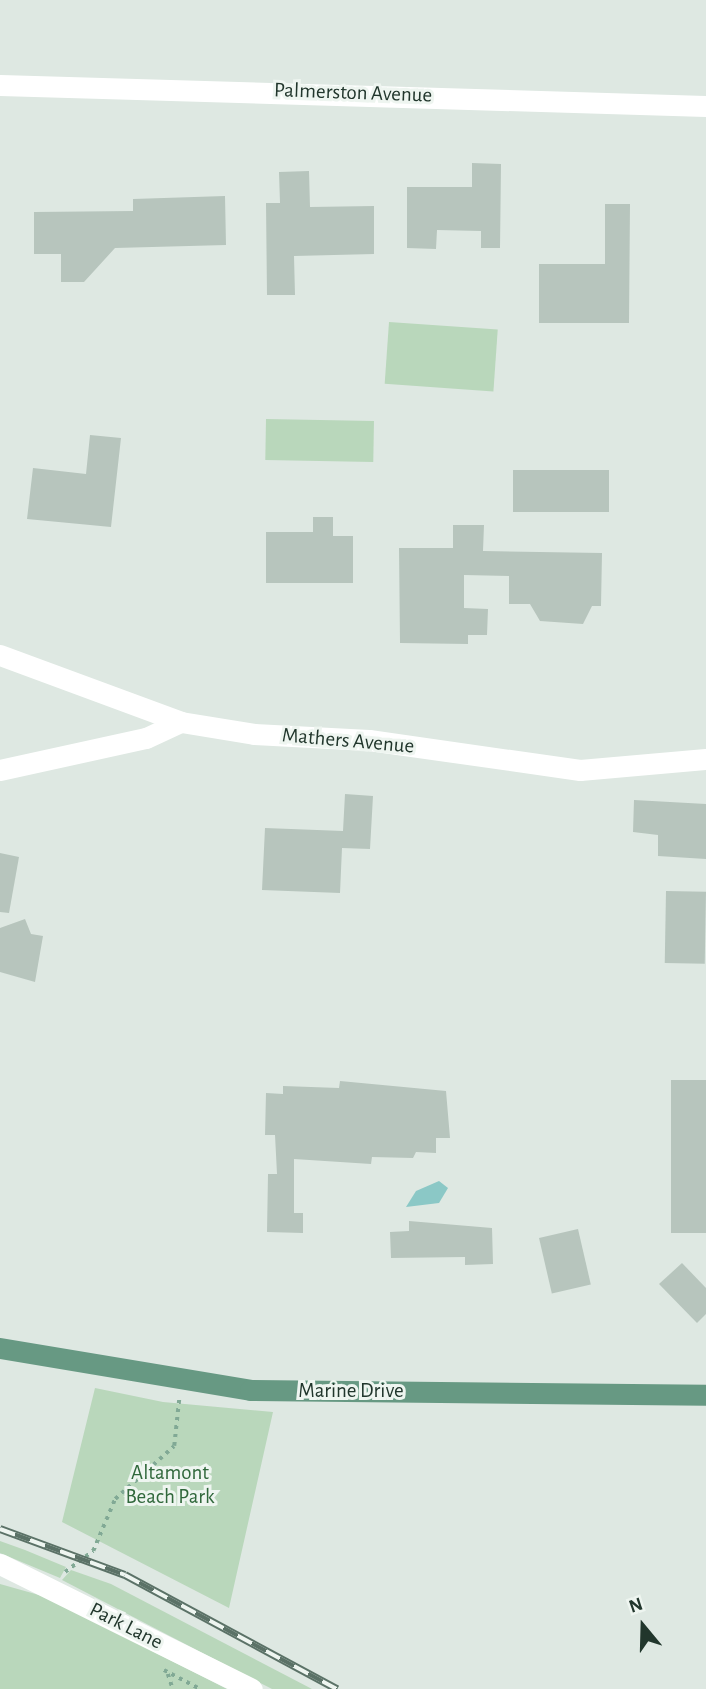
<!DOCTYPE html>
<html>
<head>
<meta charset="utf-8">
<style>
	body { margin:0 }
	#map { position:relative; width:706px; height:1689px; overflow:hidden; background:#dee8e2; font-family:"Alegreya Sans",sans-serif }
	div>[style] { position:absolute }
	.green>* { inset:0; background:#b9d7bb; transform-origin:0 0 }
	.water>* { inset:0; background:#8bc8c6 }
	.building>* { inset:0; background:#b7c5bd; transform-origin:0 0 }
	.path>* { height:3.5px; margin-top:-1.75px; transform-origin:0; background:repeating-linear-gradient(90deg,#81a995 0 3.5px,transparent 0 8.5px) }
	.minor>* { height:21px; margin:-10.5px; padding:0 10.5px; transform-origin:10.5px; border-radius:10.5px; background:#fff }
	.major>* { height:21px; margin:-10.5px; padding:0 10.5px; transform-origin:10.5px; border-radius:10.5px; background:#679983 }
	.rail>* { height:8px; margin-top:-4px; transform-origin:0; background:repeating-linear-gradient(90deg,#eef5f0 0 16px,#5b7267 0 32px); box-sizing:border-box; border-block:2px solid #5b7267 }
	span { translate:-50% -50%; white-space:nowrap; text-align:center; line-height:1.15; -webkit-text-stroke:6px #eef5f0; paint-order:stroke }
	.street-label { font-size:21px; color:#21362c }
	.park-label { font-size:21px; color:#30683b }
	.north { position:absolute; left:608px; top:1591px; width:70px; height:70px; -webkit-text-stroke:5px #eef5f0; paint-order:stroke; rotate:341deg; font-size:19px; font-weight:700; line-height:28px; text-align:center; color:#21362c }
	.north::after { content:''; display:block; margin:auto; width:24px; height:32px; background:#21362c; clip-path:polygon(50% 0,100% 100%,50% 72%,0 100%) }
</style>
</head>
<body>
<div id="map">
	<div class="green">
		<div style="left:389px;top:322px;width:109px;height:62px;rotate:4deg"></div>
		<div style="left:266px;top:419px;width:108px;height:41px;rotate:1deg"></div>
		<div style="clip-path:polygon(95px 1388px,163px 1402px,273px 1412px,229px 1608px,62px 1522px)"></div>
		<div style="clip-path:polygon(0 1541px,25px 1550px,66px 1567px,60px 1578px,0 1553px)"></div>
		<div style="clip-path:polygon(71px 1570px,111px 1584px,312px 1689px,272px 1689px,62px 1580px)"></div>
		<div style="clip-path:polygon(0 1584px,46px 1597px,227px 1689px,0 1689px)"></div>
	</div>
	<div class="water">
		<div style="clip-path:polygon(439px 1181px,448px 1188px,439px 1203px,406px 1207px,416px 1191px)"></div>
	</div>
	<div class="building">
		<div style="clip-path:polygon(472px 163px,501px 164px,500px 248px,481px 248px,481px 231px,437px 230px,436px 249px,407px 248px,407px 187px,472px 187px)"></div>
		<div style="clip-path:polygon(309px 171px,310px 207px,374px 206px,374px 254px,294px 256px,295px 295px,267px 295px,266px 203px,280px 203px,279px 172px)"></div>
		<div style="clip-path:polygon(225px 196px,226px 245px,115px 248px,84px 282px,61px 282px,61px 254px,34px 254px,34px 212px,133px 211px,133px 199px)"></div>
		<div style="clip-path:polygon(605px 204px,630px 204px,629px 323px,539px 323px,539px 264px,605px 264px)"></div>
		<div style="clip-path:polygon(90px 435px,121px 438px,111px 527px,27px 519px,33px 468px,86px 474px)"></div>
		<div style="left:513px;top:470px;width:96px;height:42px"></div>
		<div style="clip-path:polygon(313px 517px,333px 517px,333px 536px,353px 536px,353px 583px,266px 583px,266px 532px,313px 532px)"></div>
		<div style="clip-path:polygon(453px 525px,484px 525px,483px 551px,602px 553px,601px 606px,592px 606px,583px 624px,540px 621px,530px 604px,509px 604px,509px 576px,464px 575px,464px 608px,488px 609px,487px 635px,468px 635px,468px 644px,400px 643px,399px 548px,453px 548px)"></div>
		<div style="clip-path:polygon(345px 794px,373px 796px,370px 849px,342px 848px,340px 893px,262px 890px,265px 828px,343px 831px)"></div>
		<div style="clip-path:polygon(634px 800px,706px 804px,706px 859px,658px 856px,658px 835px,633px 832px)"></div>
		<div style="clip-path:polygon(0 853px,19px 857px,9px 913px,0 912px)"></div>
		<div style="left:666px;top:891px;width:40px;height:72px;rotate:1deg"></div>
		<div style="clip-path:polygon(25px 919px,31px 934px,43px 936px,35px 982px,0 972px,0 928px)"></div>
		<div style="left:671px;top:1080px;width:35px;height:153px"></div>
		<div style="clip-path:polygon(340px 1081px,446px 1091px,450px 1138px,436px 1138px,436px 1153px,416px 1152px,413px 1158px,372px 1157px,371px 1164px,294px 1159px,294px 1213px,303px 1213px,303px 1233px,267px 1232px,268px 1174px,277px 1174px,275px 1135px,265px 1135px,266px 1093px,283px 1094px,283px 1086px,339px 1088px)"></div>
		<div style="clip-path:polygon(409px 1221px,492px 1228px,493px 1264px,465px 1265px,465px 1257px,391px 1258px,390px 1232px,409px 1231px)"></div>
		<div style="left:578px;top:1229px;width:57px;height:40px;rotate:77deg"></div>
		<div style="clip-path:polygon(682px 1263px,706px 1288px,706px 1314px,697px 1323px,659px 1284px)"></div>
	</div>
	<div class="path">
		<div style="left:65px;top:1572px;width:35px;rotate:-37deg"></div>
		<div style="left:93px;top:1551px;width:56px;rotate:-67.1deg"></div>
		<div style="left:115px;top:1499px;width:79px;rotate:-41.9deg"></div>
		<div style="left:174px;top:1446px;width:47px;rotate:-83.9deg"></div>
		<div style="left:164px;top:1670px;width:41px;rotate:27.8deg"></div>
		<div style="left:168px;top:1674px;width:16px;rotate:72deg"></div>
	</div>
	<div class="minor">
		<div style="left:0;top:85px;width:706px;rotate:1.7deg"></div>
		<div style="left:0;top:655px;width:193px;rotate:20.3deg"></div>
		<div style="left:181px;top:722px;width:74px;rotate:9.3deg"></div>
		<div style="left:254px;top:734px;width:115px;rotate:3deg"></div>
		<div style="left:369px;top:740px;width:213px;rotate:8.1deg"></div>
		<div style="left:580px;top:770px;width:126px;rotate:-5deg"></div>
		<div style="left:0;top:770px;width:149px;rotate:-12.4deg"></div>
		<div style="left:146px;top:738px;width:38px;rotate:-25deg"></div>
		<div style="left:0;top:1564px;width:281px;rotate:26.4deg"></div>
	</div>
	<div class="major">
		<div style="left:0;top:1348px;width:254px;rotate:9.5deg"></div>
		<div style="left:250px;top:1390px;width:456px;rotate:0.6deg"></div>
	</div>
	<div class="rail">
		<div style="left:0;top:1529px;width:133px;rotate:20.2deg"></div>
		<div style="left:125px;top:1575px;width:241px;rotate:28.3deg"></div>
	</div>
	<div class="street-label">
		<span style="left:353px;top:93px;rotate:2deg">Palmerston Avenue</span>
		<span style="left:348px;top:741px;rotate:5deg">Mathers Avenue</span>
		<span style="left:351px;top:1391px">Marine Drive</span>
		<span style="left:126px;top:1626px;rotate:27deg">Park Lane</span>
	</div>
	<div class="park-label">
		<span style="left:170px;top:1485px">Altamont<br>Beach Park</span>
	</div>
	<div class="north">N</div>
</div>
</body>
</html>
